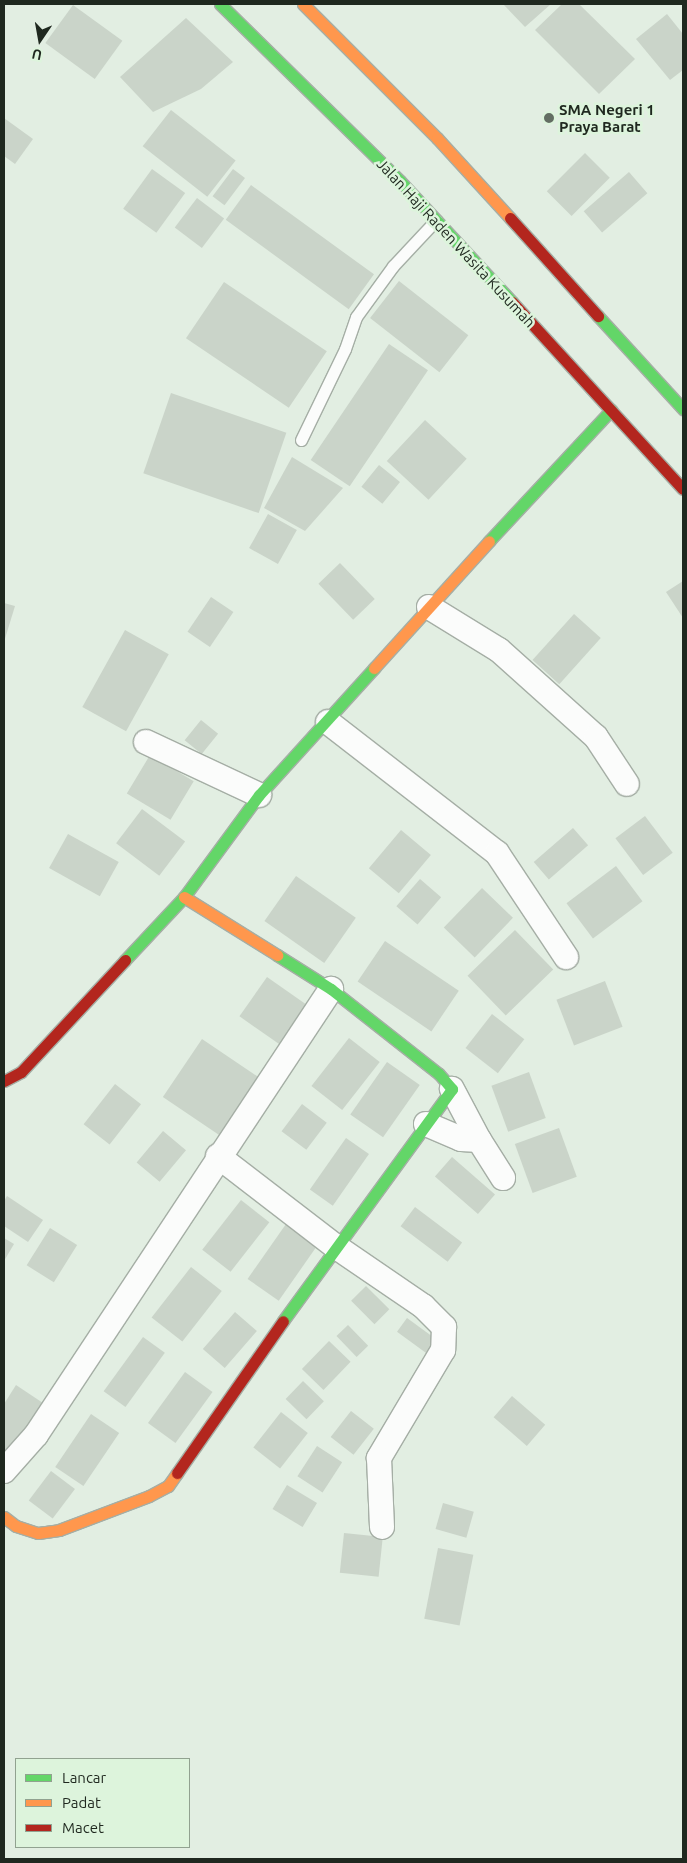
<!DOCTYPE html>
<html>
<head>
<meta charset="utf-8">
<style>
	body { margin:0 }
	#map { position:relative; width:687px; height:1863px; overflow:hidden; background:#e2eee2; font-family:Ubuntu,sans-serif }
	div>[style] { position:absolute }
	.building>* { inset:0; background:#cad4c9; transform-origin:0 0 }
	.roads { filter:drop-shadow(1px 0 #a5aea5) drop-shadow(-1px 0 #a5aea5) drop-shadow(0 1px #a5aea5) drop-shadow(0 -1px #a5aea5) }
	.lane>* { height:11px; margin:-5.5px; padding:0 5.5px; transform-origin:5.5px; border-radius:5.5px; background:#fbfcfb }
	.street>* { height:24px; margin:-12px; padding:0 12px; transform-origin:12px; border-radius:12px; background:#fbfcfb }
	.fast>* { height:11px; margin:-5.5px; padding:0 5.5px; transform-origin:5.5px; border-radius:5.5px; background:#63d668 }
	.slow>* { height:11px; margin:-5.5px; padding:0 5.5px; transform-origin:5.5px; border-radius:5.5px; background:#ff974d }
	.jam>* { height:11px; margin:-5.5px; padding:0 5.5px; transform-origin:5.5px; border-radius:5.5px; background:#b3261e }
	.dots>* { width:14px; height:14px; translate:-50% -50%; box-sizing:border-box; border:2px solid #ddf4dc; border-radius:50% }
	span { translate:-50% -50%; white-space:nowrap; text-align:center; line-height:1.15; -webkit-text-stroke:5px #ddf4dc; paint-order:stroke }
	.poi-label { font-size:15px; color:#1f281f; font-weight:700 }
	.left { translate:0 -50%; text-align:left }
	.street-label { font-size:15px; color:#1f281f }
	.frame { position:absolute; inset:0; border:5px solid #1f281f; pointer-events:none }
	.legend { position:absolute; left:15px; top:1758px; width:175px; height:90px; box-sizing:border-box; background:#ddf4dc; border:1px solid #91a290; margin:0; padding:6px 9px; list-style:none; font-size:15px; color:#1f281f }
	.legend li { display:flex; align-items:center; gap:10px; height:25px }
	.legend b { width:25px; border:1px solid #91a290 }
	.north { position:absolute; left:15px; top:15px; width:50px; height:50px; -webkit-text-stroke:4px #ddf4dc; paint-order:stroke; rotate:192deg; font-size:14px; font-weight:700; line-height:20px; text-align:center; color:#1f281f }
	.north::after { content:''; display:block; margin:auto; width:18px; height:22px; background:#1f281f; clip-path:polygon(50% 0,100% 100%,50% 72%,0 100%) }
</style>
</head>
<body>
<div id="map">
	<div class="building">
		<div style="clip-path:polygon(503px 4px,551px 4px,525px 27px)"></div>
		<div style="clip-path:polygon(562px 4px,579px 4px,635px 59px,599px 94px,535px 30px)"></div>
		<div style="left:73px;top:5px;width:61px;height:47px;rotate:36deg"></div>
		<div style="clip-path:polygon(667px 14px,683px 34px,683px 70px,670px 80px,636px 39px)"></div>
		<div style="clip-path:polygon(186px 18px,233px 62px,201px 89px,153px 112px,120px 77px)"></div>
		<div style="left:171px;top:110px;width:82px;height:46px;rotate:38deg"></div>
		<div style="clip-path:polygon(4px 118px,33px 139px,15px 164px,4px 156px)"></div>
		<div style="left:585px;top:153px;width:35px;height:54px;rotate:45deg"></div>
		<div style="left:152px;top:169px;width:41px;height:49px;rotate:36deg"></div>
		<div style="left:233px;top:169px;width:15px;height:34px;rotate:37deg"></div>
		<div style="left:629px;top:172px;width:28px;height:60px;rotate:49deg"></div>
		<div style="left:251px;top:185px;width:152px;height:43px;rotate:36deg"></div>
		<div style="left:197px;top:198px;width:34px;height:37px;rotate:37deg"></div>
		<div style="left:399px;top:281px;width:88px;height:47px;rotate:38deg"></div>
		<div style="left:224px;top:282px;width:124px;height:68px;rotate:34deg"></div>
		<div style="left:389px;top:344px;width:47px;height:140px;rotate:34deg"></div>
		<div style="left:171px;top:393px;width:122px;height:85px;rotate:19deg"></div>
		<div style="left:425px;top:420px;width:57px;height:56px;rotate:43deg"></div>
		<div style="clip-path:polygon(292px 457px,343px 488px,305px 531px,264px 508px)"></div>
		<div style="left:379px;top:465px;width:27px;height:28px;rotate:39deg"></div>
		<div style="left:268px;top:514px;width:33px;height:39px;rotate:29deg"></div>
		<div style="left:340px;top:563px;width:50px;height:30px;rotate:46deg"></div>
		<div style="clip-path:polygon(683px 581px,683px 618px,666px 592px)"></div>
		<div style="left:211px;top:597px;width:27px;height:42px;rotate:34deg"></div>
		<div style="clip-path:polygon(4px 603px,15px 606px,4px 642px)"></div>
		<div style="left:574px;top:614px;width:36px;height:62px;rotate:42deg"></div>
		<div style="left:125px;top:630px;width:50px;height:88px;rotate:29deg"></div>
		<div style="left:201px;top:720px;width:22px;height:26px;rotate:39deg"></div>
		<div style="left:150px;top:755px;width:51px;height:45px;rotate:31deg"></div>
		<div style="left:142px;top:809px;width:54px;height:43px;rotate:37deg"></div>
		<div style="left:645px;top:816px;width:46px;height:37px;rotate:53deg"></div>
		<div style="left:573px;top:828px;width:23px;height:52px;rotate:49deg"></div>
		<div style="left:401px;top:830px;width:39px;height:50px;rotate:40deg"></div>
		<div style="left:68px;top:834px;width:58px;height:39px;rotate:29deg"></div>
		<div style="left:616px;top:866px;width:44px;height:62px;rotate:53deg"></div>
		<div style="left:296px;top:876px;width:73px;height:55px;rotate:35deg"></div>
		<div style="left:420px;top:879px;width:28px;height:36px;rotate:41deg"></div>
		<div style="left:482px;top:888px;width:43px;height:55px;rotate:44deg"></div>
		<div style="left:515px;top:930px;width:55px;height:66px;rotate:46deg"></div>
		<div style="left:385px;top:941px;width:89px;height:49px;rotate:34deg"></div>
		<div style="left:267px;top:977px;width:51px;height:48px;rotate:35deg"></div>
		<div style="left:605px;top:981px;width:49px;height:52px;rotate:69deg"></div>
		<div style="left:492px;top:1014px;width:41px;height:43px;rotate:38deg"></div>
		<div style="left:349px;top:1038px;width:39px;height:61px;rotate:38deg"></div>
		<div style="left:202px;top:1039px;width:71px;height:70px;rotate:34deg"></div>
		<div style="left:387px;top:1062px;width:40px;height:64px;rotate:35deg"></div>
		<div style="left:529px;top:1072px;width:49px;height:40px;rotate:70deg"></div>
		<div style="left:115px;top:1084px;width:33px;height:51px;rotate:38deg"></div>
		<div style="left:302px;top:1104px;width:31px;height:34px;rotate:37deg"></div>
		<div style="left:559px;top:1128px;width:52px;height:47px;rotate:70deg"></div>
		<div style="left:163px;top:1131px;width:30px;height:41px;rotate:40deg"></div>
		<div style="left:346px;top:1138px;width:28px;height:63px;rotate:35deg"></div>
		<div style="left:452px;top:1157px;width:57px;height:26px;rotate:41deg"></div>
		<div style="clip-path:polygon(7px 1196px,43px 1220px,28px 1242px,4px 1226px,4px 1201px)"></div>
		<div style="left:241px;top:1200px;width:36px;height:63px;rotate:38deg"></div>
		<div style="left:415px;top:1207px;width:59px;height:24px;rotate:37deg"></div>
		<div style="left:286px;top:1224px;width:38px;height:67px;rotate:35deg"></div>
		<div style="left:50px;top:1228px;width:32px;height:44px;rotate:32deg"></div>
		<div style="clip-path:polygon(4px 1238px,14px 1244px,4px 1261px)"></div>
		<div style="left:191px;top:1267px;width:39px;height:64px;rotate:38deg"></div>
		<div style="left:366px;top:1286px;width:33px;height:21px;rotate:45deg"></div>
		<div style="left:235px;top:1312px;width:29px;height:49px;rotate:41deg"></div>
		<div style="left:407px;top:1318px;width:36px;height:17px;rotate:36deg"></div>
		<div style="left:348px;top:1325px;width:29px;height:16px;rotate:46deg"></div>
		<div style="left:143px;top:1337px;width:27px;height:67px;rotate:36deg"></div>
		<div style="left:329px;top:1341px;width:30px;height:39px;rotate:44deg"></div>
		<div style="left:185px;top:1372px;width:34px;height:63px;rotate:36deg"></div>
		<div style="left:303px;top:1381px;width:29px;height:25px;rotate:44deg"></div>
		<div style="clip-path:polygon(16px 1385px,43px 1403px,9px 1454px,4px 1450px,4px 1404px)"></div>
		<div style="left:512px;top:1396px;width:44px;height:28px;rotate:41deg"></div>
		<div style="left:351px;top:1411px;width:29px;height:33px;rotate:38deg"></div>
		<div style="left:281px;top:1412px;width:34px;height:45px;rotate:38deg"></div>
		<div style="left:91px;top:1414px;width:34px;height:64px;rotate:34deg"></div>
		<div style="left:317px;top:1446px;width:30px;height:36px;rotate:33deg"></div>
		<div style="left:51px;top:1471px;width:30px;height:37px;rotate:37deg"></div>
		<div style="left:287px;top:1485px;width:35px;height:28px;rotate:31deg"></div>
		<div style="left:443px;top:1503px;width:32px;height:27px;rotate:16deg"></div>
		<div style="left:344px;top:1533px;width:39px;height:40px;rotate:6deg"></div>
		<div style="left:438px;top:1548px;width:36px;height:72px;rotate:11deg"></div>
	</div>
	<div class="roads">
		<div class="lane">
			<div style="left:301px;top:440px;width:101px;rotate:-64.2deg"></div>
			<div style="left:345px;top:349px;width:34px;rotate:-71deg"></div>
			<div style="left:356px;top:317px;width:63px;rotate:-54deg"></div>
			<div style="left:393px;top:266px;width:63px;rotate:-46.9deg"></div>
		</div>
		<div class="street">
			<div style="left:429px;top:607px;width:82px;rotate:31.6deg"></div>
			<div style="left:499px;top:650px;width:130px;rotate:41.9deg"></div>
			<div style="left:596px;top:737px;width:56px;rotate:56.6deg"></div>
			<div style="left:328px;top:722px;width:214px;rotate:37.8deg"></div>
			<div style="left:497px;top:853px;width:125px;rotate:56.4deg"></div>
			<div style="left:146px;top:742px;width:125px;rotate:25.1deg"></div>
			<div style="left:426px;top:1124px;width:38px;rotate:23deg"></div>
			<div style="left:461px;top:1139px;width:18px;rotate:3deg"></div>
			<div style="left:479px;top:1140px;width:58px;rotate:-117.9deg"></div>
			<div style="left:479px;top:1140px;width:45px;rotate:57.7deg"></div>
			<div style="left:218px;top:1156px;width:148px;rotate:37.6deg"></div>
			<div style="left:335px;top:1246px;width:107px;rotate:34.3deg"></div>
			<div style="left:423px;top:1306px;width:30px;rotate:45deg"></div>
			<div style="left:444px;top:1327px;width:23px;rotate:92deg"></div>
			<div style="left:443px;top:1350px;width:126px;rotate:120.7deg"></div>
			<div style="left:379px;top:1458px;width:69px;rotate:87.5deg"></div>
			<div style="left:4px;top:1471px;width:48px;rotate:-48.4deg"></div>
			<div style="left:36px;top:1435px;width:535px;rotate:-56.52deg"></div>
		</div>
		<div class="fast">
			<div style="left:220px;top:4px;width:252px;rotate:44.5deg"></div>
			<div style="left:400px;top:181px;width:165px;rotate:47.2deg"></div>
			<div style="left:598px;top:316px;width:126px;rotate:47.6deg"></div>
			<div style="left:489px;top:541px;width:179px;rotate:-47deg"></div>
			<div style="left:277px;top:955px;width:64px;rotate:32.2deg"></div>
			<div style="left:331px;top:989px;width:137px;rotate:38.2deg"></div>
			<div style="left:439px;top:1074px;width:20px;rotate:49deg"></div>
			<div style="left:452px;top:1089px;width:287px;rotate:126.1deg"></div>
			<div style="left:125px;top:960px;width:86px;rotate:-46.9deg"></div>
			<div style="left:184px;top:897px;width:127px;rotate:-53.7deg"></div>
			<div style="left:259px;top:795px;width:171px;rotate:-47.8deg"></div>
		</div>
		<div class="slow">
			<div style="left:303px;top:4px;width:190px;rotate:45deg"></div>
			<div style="left:437px;top:138px;width:108px;rotate:47.6deg"></div>
			<div style="left:374px;top:668px;width:171px;rotate:-47.8deg"></div>
			<div style="left:184px;top:897px;width:110px;rotate:31.9deg"></div>
			<div style="left:4px;top:1517px;width:15px;rotate:37deg"></div>
			<div style="left:16px;top:1526px;width:23px;rotate:18deg"></div>
			<div style="left:38px;top:1533px;width:21px;rotate:-8deg"></div>
			<div style="left:59px;top:1530px;width:96px;rotate:-20.7deg"></div>
			<div style="left:149px;top:1496px;width:21px;rotate:-28deg"></div>
			<div style="left:168px;top:1486px;width:16px;rotate:-55deg"></div>
		</div>
		<div class="jam">
			<div style="left:510px;top:218px;width:132px;rotate:48.1deg"></div>
			<div style="left:512px;top:302px;width:253px;rotate:47.6deg"></div>
			<div style="left:4px;top:1081px;width:19px;rotate:-28deg"></div>
			<div style="left:21px;top:1072px;width:153px;rotate:-47.1deg"></div>
			<div style="left:177px;top:1473px;width:185px;rotate:-55.1deg"></div>
		</div>
	</div>
	<div class="dots">
		<div style="left:549px;top:118px;background:#636d63"></div>
	</div>
	<div class="poi-label">
		<span class="left" style="left:559px;top:118px">SMA Negeri 1<br>Praya Barat</span>
	</div>
	<div class="street-label">
		<span style="left:456px;top:243px;rotate:47deg">Jalan Haji Raden Wasita Kusumah</span>
	</div>
	<div class="frame"></div>
	<ul class="legend">
	<li><b style="height:6px;background:#63d668"></b>Lancar</li>
	<li><b style="height:6px;background:#ff974d"></b>Padat</li>
	<li><b style="height:6px;background:#b3261e"></b>Macet</li>
	</ul>
	<div class="north">U</div>
</div>
</body>
</html>
